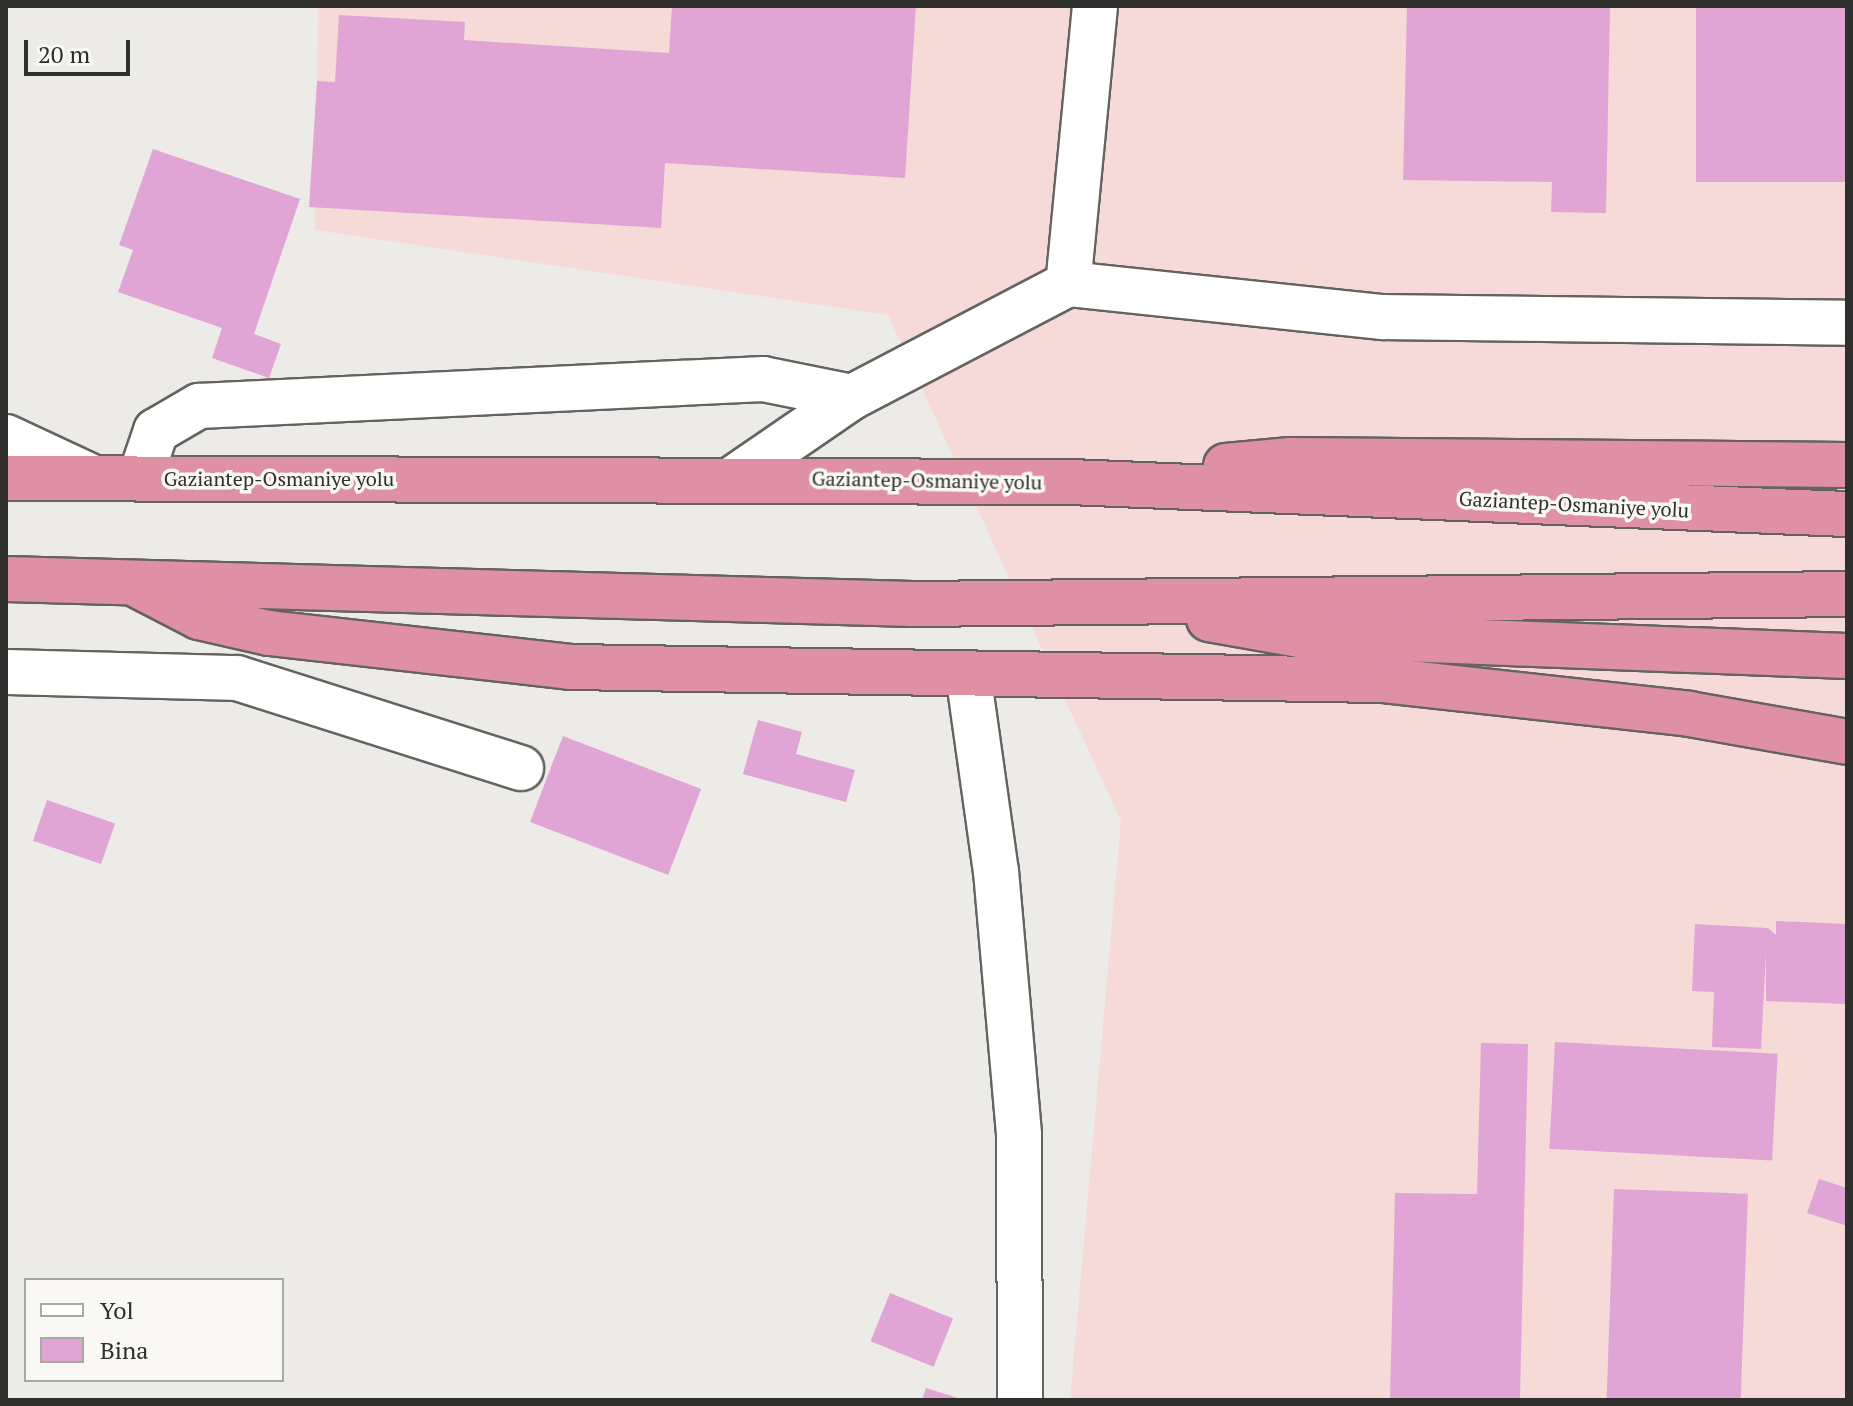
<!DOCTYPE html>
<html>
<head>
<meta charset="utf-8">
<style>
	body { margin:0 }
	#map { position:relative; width:1853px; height:1406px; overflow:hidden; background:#ecebe7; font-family:"PT Serif",serif }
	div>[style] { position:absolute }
	.industrial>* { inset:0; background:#f5dad7 }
	.building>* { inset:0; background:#e0a5d5; transform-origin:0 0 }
	.roads { filter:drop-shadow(2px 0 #646360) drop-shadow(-2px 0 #646360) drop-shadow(0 2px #646360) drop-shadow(0 -2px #646360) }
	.minor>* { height:44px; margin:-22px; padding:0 22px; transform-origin:22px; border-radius:22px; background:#fff }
	.highway>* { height:44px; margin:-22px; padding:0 22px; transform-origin:22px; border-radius:22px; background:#df90a5 }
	span { translate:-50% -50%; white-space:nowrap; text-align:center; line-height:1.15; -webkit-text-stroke:7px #f9f8f4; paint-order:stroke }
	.street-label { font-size:20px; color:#2f2f2e }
	.frame { position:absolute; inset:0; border:8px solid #2f2f2e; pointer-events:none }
	.legend { position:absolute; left:24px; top:1278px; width:260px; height:104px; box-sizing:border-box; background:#f9f8f4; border:2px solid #a8a8a5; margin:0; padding:10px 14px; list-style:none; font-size:24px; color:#2f2f2e }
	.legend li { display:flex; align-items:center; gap:16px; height:40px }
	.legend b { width:40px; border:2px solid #a8a8a5 }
	.scale { position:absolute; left:24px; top:40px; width:106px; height:36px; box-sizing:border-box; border:4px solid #2f2f2e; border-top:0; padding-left:10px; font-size:24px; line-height:28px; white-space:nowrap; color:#2f2f2e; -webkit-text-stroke:6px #f9f8f4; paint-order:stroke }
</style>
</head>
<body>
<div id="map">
	<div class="industrial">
		<div style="clip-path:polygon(318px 6px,1847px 6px,1847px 1400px,1070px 1400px,1121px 821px,888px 315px,315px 230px)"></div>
	</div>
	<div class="building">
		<div style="clip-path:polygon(672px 6px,916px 6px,905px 178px,665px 163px,661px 228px,309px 207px,317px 81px,335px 82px,339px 15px,465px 22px,464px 40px,669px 53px)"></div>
		<div style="clip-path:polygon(1407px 6px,1610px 6px,1606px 213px,1551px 212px,1552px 182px,1403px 180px)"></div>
		<div style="left:1696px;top:6px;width:151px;height:176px"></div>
		<div style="clip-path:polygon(153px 149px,300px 199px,254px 334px,281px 344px,269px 378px,212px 358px,222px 328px,118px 292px,133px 250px,119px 245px)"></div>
		<div style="clip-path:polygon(758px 720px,802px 732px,796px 754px,855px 770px,846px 802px,743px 774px)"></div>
		<div style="left:563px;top:736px;width:148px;height:92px;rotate:21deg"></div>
		<div style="left:47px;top:800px;width:72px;height:43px;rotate:19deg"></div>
		<div style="clip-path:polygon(1776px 921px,1847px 924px,1847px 1004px,1766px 1001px,1766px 953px,1761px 1049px,1712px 1047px,1714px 992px,1692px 991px,1695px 924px,1768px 928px,1776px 935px)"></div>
		<div style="left:1555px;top:1042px;width:223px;height:107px;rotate:3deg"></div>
		<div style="clip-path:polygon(1481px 1043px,1528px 1044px,1520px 1400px,1390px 1400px,1395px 1193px,1477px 1194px)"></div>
		<div style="clip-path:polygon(1819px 1179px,1847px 1188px,1847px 1226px,1807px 1213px)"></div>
		<div style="left:1614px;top:1189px;width:134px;height:211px;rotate:2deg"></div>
		<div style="left:890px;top:1293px;width:68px;height:52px;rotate:22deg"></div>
		<div style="clip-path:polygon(926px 1388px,961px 1399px,961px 1400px,922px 1400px)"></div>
	</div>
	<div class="roads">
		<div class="minor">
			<div style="left:1095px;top:6px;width:279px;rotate:95.5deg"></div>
			<div style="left:1068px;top:284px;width:316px;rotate:6deg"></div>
			<div style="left:1382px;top:317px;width:465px;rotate:0.7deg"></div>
			<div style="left:6px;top:437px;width:97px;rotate:25deg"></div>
			<div style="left:140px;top:478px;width:50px;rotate:-71.2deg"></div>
			<div style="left:156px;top:431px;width:50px;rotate:-30.2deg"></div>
			<div style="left:199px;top:406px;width:565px;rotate:-2.74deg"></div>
			<div style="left:763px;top:379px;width:91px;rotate:11.4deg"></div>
			<div style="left:734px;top:478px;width:143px;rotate:-34.5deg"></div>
			<div style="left:852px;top:397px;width:244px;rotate:-27.6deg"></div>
			<div style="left:6px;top:672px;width:231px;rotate:1.5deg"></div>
			<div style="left:237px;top:678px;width:298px;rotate:17.6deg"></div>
			<div style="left:968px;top:673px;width:200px;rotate:82deg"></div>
			<div style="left:996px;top:871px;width:265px;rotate:85deg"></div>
			<div style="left:1019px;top:1135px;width:265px;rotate:89.8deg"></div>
		</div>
		<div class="highway">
			<div style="left:1226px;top:466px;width:65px;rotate:-5.3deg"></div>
			<div style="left:1291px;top:460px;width:556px;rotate:0.52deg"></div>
			<div style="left:6px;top:478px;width:1064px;rotate:0.22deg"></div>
			<div style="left:1070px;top:482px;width:778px;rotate:2.36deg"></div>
			<div style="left:6px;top:579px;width:907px;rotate:1.58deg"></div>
			<div style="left:913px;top:604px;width:934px;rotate:-0.61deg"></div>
			<div style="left:139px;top:586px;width:68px;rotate:27.3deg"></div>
			<div style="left:199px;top:617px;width:72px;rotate:12.9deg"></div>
			<div style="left:269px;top:633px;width:303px;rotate:6.4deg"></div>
			<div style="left:570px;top:667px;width:813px;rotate:0.92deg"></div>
			<div style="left:1383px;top:680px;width:308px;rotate:6.3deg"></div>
			<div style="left:1689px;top:714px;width:160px;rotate:10deg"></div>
			<div style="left:1209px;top:619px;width:92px;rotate:10deg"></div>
			<div style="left:1300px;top:635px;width:547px;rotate:2.2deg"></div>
		</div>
	</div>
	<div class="street-label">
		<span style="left:279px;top:478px">Gaziantep-Osmaniye yolu</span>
		<span style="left:927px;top:480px;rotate:1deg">Gaziantep-Osmaniye yolu</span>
		<span style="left:1574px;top:504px;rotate:3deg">Gaziantep-Osmaniye yolu</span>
	</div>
	<div class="frame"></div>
	<ul class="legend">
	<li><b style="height:10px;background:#fff"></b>Yol</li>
	<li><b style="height:22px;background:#e0a5d5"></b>Bina</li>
	</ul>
	<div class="scale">20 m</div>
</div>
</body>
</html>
